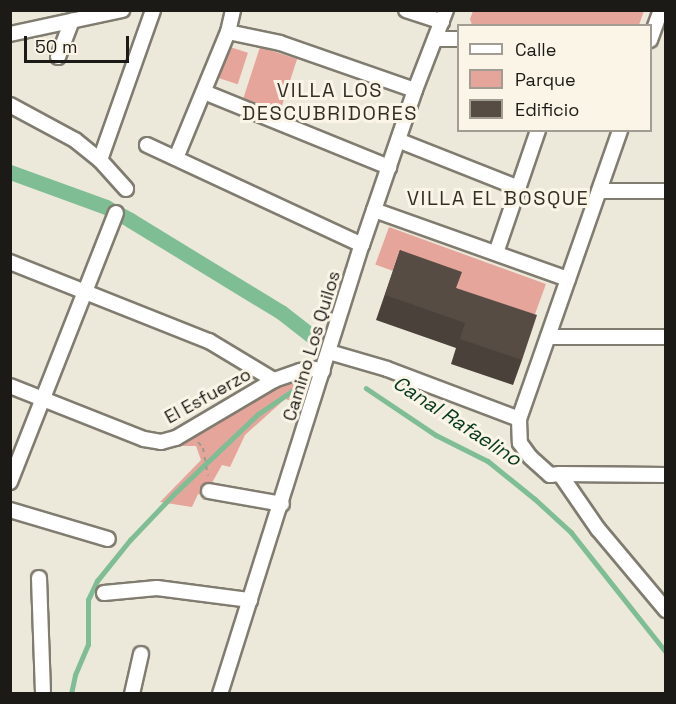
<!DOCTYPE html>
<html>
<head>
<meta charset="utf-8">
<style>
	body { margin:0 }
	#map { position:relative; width:676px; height:704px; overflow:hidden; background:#ece8da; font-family:"Space Grotesk",sans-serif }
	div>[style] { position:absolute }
	.green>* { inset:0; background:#e6a59b; transform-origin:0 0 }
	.stream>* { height:4.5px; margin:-2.25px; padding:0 2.25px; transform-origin:2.25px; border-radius:2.25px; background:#7fbe95 }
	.canal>* { height:15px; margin:-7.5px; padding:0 7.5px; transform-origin:7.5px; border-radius:7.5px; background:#7fbe95 }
	.path>* { height:2px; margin-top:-1px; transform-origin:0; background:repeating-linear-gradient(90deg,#9c998f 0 4.5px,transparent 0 9px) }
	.roads { filter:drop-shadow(2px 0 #807c6f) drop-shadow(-2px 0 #807c6f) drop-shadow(0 2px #807c6f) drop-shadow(0 -2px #807c6f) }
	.minor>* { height:14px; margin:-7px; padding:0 7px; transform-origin:7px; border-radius:7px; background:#fff }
	.wall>* { inset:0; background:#4a413a }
	.building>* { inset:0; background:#564c44 }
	span { translate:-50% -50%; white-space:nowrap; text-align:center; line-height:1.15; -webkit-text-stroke:6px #faf5e7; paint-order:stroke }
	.street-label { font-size:18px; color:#1c1a16 }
	.neighbourhood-label { font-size:20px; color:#332f25; letter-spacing:1.5px }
	.water-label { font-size:20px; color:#05391e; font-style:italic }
	.frame { position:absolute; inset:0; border:12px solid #1c1a16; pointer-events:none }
	.legend { position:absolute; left:457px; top:24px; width:195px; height:108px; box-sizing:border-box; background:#faf5e7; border:2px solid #a19d93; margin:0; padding:8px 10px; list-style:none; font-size:18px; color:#1c1a16 }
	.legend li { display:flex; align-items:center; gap:12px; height:30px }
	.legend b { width:30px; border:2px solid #a19d93 }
	.scale { position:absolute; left:24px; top:36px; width:105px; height:27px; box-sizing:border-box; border:3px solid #1c1a16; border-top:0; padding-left:8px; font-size:18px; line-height:21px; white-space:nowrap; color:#1c1a16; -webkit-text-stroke:4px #faf5e7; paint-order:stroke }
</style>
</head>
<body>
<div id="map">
	<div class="green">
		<div style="clip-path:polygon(473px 11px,473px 10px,644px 11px,639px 25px,472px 25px,470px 19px)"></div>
		<div style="left:227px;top:46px;width:22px;height:33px;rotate:18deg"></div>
		<div style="left:260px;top:47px;width:39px;height:58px;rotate:18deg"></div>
		<div style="left:389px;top:227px;width:167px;height:40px;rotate:20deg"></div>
		<div style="clip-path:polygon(314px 378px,302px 404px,285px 399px,245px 435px,230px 467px,222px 465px,205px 495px,198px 494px,192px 507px,160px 502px,201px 460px,196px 446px,174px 446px,285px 383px,295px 379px)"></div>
	</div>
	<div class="stream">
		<div style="left:366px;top:388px;width:84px;rotate:33.9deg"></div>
		<div style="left:436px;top:435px;width:58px;rotate:26.6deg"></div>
		<div style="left:488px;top:461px;width:60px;rotate:39deg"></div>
		<div style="left:535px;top:499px;width:49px;rotate:42.5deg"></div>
		<div style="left:571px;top:532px;width:153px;rotate:51.6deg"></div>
		<div style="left:71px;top:694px;width:19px;rotate:-78deg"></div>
		<div style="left:75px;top:675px;width:33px;rotate:-67deg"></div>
		<div style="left:88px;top:645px;width:45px;rotate:-90deg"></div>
		<div style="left:88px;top:600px;width:21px;rotate:-65deg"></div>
		<div style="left:97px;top:581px;width:53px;rotate:-51.2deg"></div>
		<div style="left:130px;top:540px;width:62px;rotate:-46.3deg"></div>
		<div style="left:173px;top:495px;width:117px;rotate:-43.6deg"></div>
		<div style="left:258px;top:414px;width:52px;rotate:-34deg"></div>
	</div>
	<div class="canal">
		<div style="left:10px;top:172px;width:102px;rotate:20deg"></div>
		<div style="left:106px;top:207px;width:27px;rotate:28deg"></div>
		<div style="left:130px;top:220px;width:177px;rotate:31.4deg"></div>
		<div style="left:281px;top:312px;width:41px;rotate:38deg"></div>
	</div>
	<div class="path">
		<div style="left:198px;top:442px;width:8px;rotate:50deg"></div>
		<div style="left:203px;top:448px;width:28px;rotate:80deg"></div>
	</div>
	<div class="roads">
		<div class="minor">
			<div style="left:406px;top:10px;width:38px;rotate:18deg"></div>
			<div style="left:228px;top:32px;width:53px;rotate:11.9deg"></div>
			<div style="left:280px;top:43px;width:143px;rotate:19.2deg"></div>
			<div style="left:10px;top:34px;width:115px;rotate:-12.1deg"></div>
			<div style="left:435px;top:39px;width:23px"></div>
			<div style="left:650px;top:40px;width:32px;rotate:-70deg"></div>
			<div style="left:58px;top:57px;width:39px;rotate:-69deg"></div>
			<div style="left:204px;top:92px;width:200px;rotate:22.1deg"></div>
			<div style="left:10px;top:105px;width:74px;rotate:28.3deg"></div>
			<div style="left:75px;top:140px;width:32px;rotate:39deg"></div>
			<div style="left:100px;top:160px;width:39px;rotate:48deg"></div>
			<div style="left:400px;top:141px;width:128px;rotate:21.6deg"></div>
			<div style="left:147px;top:145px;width:237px;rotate:24.9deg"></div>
			<div style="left:176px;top:158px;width:136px;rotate:-67.6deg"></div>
			<div style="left:228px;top:32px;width:23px;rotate:-77deg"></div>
			<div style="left:100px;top:160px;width:159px;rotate:-70.5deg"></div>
			<div style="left:599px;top:191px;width:67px"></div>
			<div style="left:374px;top:210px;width:206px;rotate:19.6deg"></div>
			<div style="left:496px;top:253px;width:130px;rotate:-71.1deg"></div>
			<div style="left:10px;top:262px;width:214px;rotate:21.7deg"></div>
			<div style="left:209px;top:341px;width:76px;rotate:31deg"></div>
			<div style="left:548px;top:337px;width:118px"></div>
			<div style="left:329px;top:352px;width:60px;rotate:16.3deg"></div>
			<div style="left:387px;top:369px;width:141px;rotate:20.7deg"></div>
			<div style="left:519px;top:419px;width:24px;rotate:88deg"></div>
			<div style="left:520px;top:443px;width:17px;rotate:54deg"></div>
			<div style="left:530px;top:457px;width:27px;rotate:42deg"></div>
			<div style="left:550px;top:475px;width:10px;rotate:-6deg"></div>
			<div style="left:560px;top:474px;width:67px;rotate:55.4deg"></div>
			<div style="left:598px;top:529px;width:106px;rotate:50deg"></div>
			<div style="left:10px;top:386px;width:144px;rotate:21.6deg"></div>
			<div style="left:144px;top:439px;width:17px;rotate:10deg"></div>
			<div style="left:161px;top:442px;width:16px;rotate:-15deg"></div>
			<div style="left:176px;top:438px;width:114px;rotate:-30.6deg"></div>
			<div style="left:274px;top:380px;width:28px;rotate:-19deg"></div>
			<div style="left:300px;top:371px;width:14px;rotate:-8deg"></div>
			<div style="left:314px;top:369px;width:9px;rotate:13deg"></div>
			<div style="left:519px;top:419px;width:306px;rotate:-70.7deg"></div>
			<div style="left:560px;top:474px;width:106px;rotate:0.5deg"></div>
			<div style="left:10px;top:482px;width:289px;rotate:-68.5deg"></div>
			<div style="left:209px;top:491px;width:74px;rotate:10.1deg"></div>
			<div style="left:10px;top:510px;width:102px;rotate:16.5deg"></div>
			<div style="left:39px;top:578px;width:116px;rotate:88deg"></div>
			<div style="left:104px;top:593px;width:53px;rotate:-5.4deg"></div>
			<div style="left:157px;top:588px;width:94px;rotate:7.4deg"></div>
			<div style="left:132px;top:694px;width:41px;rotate:-77.3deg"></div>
			<div style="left:220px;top:694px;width:471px;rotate:-72.5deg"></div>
			<div style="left:362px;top:245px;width:164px;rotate:-71.1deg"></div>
			<div style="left:415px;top:90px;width:86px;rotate:-68.8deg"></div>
		</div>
	</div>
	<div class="wall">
		<div style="clip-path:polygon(400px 250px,456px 288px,522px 360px,513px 385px,451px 364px,456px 348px,376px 320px)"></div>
	</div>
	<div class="building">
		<div style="clip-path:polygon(400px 250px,462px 272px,456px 288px,537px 315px,522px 360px,460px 339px,465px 323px,385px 295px)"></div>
	</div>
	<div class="street-label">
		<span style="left:312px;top:346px;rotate:-73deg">Camino Los Quilos</span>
		<span style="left:208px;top:396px;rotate:-29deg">El Esfuerzo</span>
	</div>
	<div class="neighbourhood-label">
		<span style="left:330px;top:102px">VILLA LOS<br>DESCUBRIDORES</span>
		<span style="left:498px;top:198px">VILLA EL BOSQUE</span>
	</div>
	<div class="water-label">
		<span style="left:457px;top:421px;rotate:33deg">Canal Rafaelino</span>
	</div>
	<div class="frame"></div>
	<ul class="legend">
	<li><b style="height:8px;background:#fff"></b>Calle</li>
	<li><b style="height:16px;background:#e6a59b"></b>Parque</li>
	<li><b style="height:16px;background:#564c44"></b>Edificio</li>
	</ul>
	<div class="scale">50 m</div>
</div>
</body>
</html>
